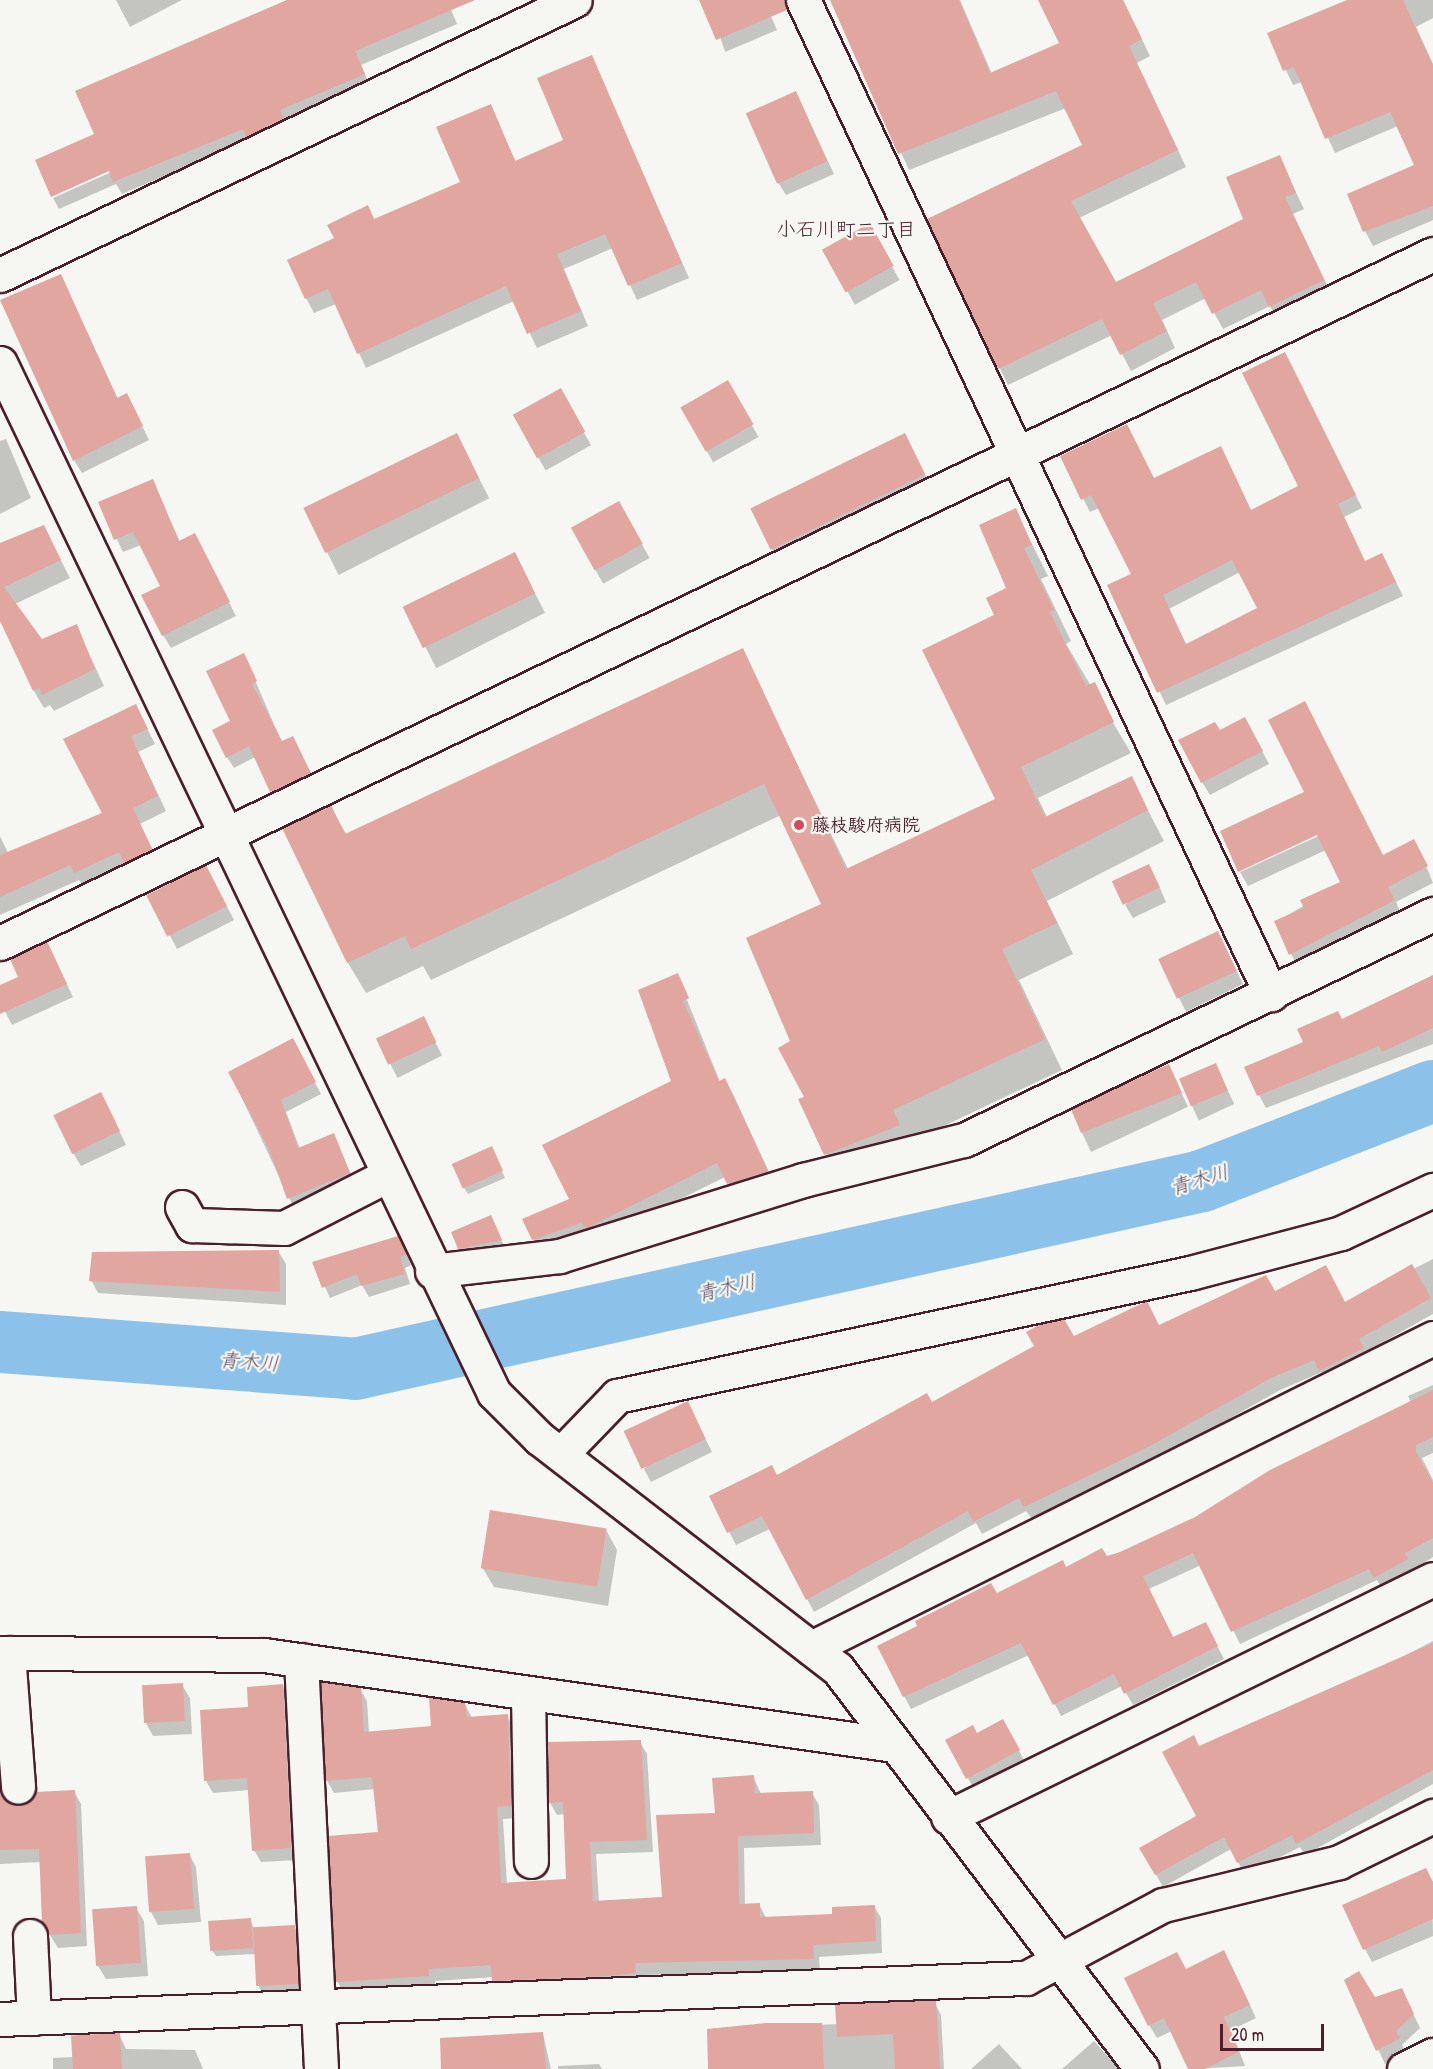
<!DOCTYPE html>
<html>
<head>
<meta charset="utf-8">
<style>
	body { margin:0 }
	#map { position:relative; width:1433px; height:2069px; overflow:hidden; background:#f6f6f2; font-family:"Patrick Hand","Klee One",sans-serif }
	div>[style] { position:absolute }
	.shadow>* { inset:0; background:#0003; transform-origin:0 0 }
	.river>* { height:62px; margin:-31px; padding:0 31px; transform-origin:31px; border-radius:31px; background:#8cc1ea }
	.building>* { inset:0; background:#e0a69f; transform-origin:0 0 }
	.roads { filter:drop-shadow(2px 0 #4a1f2b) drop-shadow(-2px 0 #4a1f2b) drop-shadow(0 2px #4a1f2b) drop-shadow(0 -2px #4a1f2b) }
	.minor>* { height:33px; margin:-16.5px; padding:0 16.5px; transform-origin:16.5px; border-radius:16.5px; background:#f6f6f2 }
	.dots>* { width:16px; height:16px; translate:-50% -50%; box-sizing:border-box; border:3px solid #f6f6f2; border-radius:50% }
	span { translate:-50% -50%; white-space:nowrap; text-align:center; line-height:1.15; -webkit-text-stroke:4.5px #f6f6f2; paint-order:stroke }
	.poi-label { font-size:18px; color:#4a1f2b; font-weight:700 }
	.left { translate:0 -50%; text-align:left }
	.neighbourhood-label { font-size:20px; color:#4a1f2b }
	.water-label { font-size:20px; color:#5e5064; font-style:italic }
	.scale { position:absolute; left:1220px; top:2024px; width:104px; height:27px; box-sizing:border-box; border:3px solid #4a1f2b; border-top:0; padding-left:8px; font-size:18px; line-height:21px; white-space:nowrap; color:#4a1f2b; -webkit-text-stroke:4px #f6f6f2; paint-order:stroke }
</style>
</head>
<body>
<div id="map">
	<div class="shadow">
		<div style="clip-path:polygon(116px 0,182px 0,130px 27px)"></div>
		<div style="clip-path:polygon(287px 0,447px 0,457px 24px,361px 65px,371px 88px,122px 194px,116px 184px,59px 209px,53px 198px,116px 170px,77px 92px)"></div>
		<div style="clip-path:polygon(708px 0,764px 0,777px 30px,725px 52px)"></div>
		<div style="clip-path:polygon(831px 0,960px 0,992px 74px,1061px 44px,1041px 0,1123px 0,1150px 56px,1137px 63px,1186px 167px,1079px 218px,1116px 283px,1245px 219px,1279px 157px,1304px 209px,1293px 214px,1333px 297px,1279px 323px,1270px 306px,1223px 329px,1206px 298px,1162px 320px,1175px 348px,1131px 371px,1112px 335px,1008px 385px,929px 219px,1084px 146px,1066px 108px,909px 170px)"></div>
		<div style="clip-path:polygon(1351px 0,1433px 0,1433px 18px,1416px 27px,1433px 64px,1433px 220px,1373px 246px,1365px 231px,1416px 166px,1398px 126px,1335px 153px,1302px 82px,1293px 85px,1269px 34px)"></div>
		<div style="clip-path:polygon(591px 57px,689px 278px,637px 300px,613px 248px,564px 269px,588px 326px,537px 348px,514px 301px,366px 368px,336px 304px,314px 313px,306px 298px,336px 239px,367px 207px,375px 220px,462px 183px,490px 106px,516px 162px,565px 141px)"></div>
		<div style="clip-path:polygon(796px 93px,834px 174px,786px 195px,778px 182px)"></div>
		<div style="left:869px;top:225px;width:63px;height:51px;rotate:61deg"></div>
		<div style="clip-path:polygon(61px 276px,118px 399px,127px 395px,149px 440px,82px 473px,74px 460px)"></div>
		<div style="clip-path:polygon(evenodd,1292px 367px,1362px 508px,1344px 517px,1365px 562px,1382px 554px,1403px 596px,1166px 705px,1109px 586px,1133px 575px,1099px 508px,1090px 512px,1062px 457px,1251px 511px,1300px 487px,1292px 367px,1240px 572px,1259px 609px,1186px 645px,1169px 609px,1240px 572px)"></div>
		<div style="left:728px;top:382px;width:63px;height:52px;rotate:61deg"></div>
		<div style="left:561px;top:391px;width:62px;height:52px;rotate:61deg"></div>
		<div style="left:457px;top:435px;width:71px;height:169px;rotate:63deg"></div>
		<div style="clip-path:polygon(904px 435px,935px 494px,784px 568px,772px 549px)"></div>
		<div style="clip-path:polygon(6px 439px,31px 498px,0 514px,0 441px)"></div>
		<div style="clip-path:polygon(152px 481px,180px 542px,201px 548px,236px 616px,171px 648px,163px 635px,162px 586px,141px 545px,123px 552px,100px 503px)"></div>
		<div style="left:619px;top:503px;width:63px;height:53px;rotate:61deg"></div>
		<div style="clip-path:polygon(1015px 510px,1048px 576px,1041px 579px,1071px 641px,1066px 644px,1131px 753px,1038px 798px,1047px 817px,1131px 778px,1164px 841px,1047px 901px,1073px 954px,1019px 980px,1062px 1070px,910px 1142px,843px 1186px,800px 1100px,806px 1097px,792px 1042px,823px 905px,781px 815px,431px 980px,423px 966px,366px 993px,348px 963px,330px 807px,347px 835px,742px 650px,848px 869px,997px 800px,996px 615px,1008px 589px)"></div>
		<div style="clip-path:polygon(43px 526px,70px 578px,15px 604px,42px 641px,76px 626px,104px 686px,54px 711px,50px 705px,44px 708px,34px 691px,0 618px,0 544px)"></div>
		<div style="left:515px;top:554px;width:66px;height:122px;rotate:63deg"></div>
		<div style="clip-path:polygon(249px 666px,282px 743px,293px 738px,316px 784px,278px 803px,255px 757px,234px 768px,227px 757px)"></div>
		<div style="clip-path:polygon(136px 706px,155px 744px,138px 752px,166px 811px,140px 824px,160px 864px,84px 887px,79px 880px,0 915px,0 836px,8px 853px,104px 814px)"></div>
		<div style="clip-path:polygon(1219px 732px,1252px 732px,1269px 764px,1210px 795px,1202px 782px)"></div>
		<div style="clip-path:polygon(1306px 793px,1383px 857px,1422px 856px,1433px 883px,1396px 902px,1402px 916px,1299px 970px,1276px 922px,1342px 883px,1326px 850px,1248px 886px,1240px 872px,1325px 833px)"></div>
		<div style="clip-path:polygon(1156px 879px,1166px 902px,1133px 918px,1125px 905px)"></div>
		<div style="clip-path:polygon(213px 880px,234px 920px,177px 949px,148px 894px)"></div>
		<div style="clip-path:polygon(47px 943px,73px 997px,12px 1025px,0 1002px,0 987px,20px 978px)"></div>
		<div style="clip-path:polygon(1225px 946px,1243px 984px,1186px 1012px,1160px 959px)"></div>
		<div style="clip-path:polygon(677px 975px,720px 1082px,725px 1080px,733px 1094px,775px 1185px,736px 1197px,725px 1177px,596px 1241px,541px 1254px,524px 1220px,571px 1200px,673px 1082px)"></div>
		<div style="clip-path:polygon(1433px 976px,1433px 1044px,1266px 1108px,1259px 1095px,1305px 1042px)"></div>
		<div style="left:423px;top:1018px;width:42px;height:50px;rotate:63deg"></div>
		<div style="clip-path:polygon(299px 1052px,321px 1094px,286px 1112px,300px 1149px,333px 1135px,356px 1185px,295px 1210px,230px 1073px)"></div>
		<div style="left:1216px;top:1065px;width:43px;height:39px;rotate:65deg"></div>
		<div style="left:1169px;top:1066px;width:45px;height:107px;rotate:65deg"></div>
		<div style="clip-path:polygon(108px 1107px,126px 1145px,81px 1166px,73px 1153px)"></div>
		<div style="clip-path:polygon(494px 1154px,505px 1178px,468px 1194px,464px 1188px)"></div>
		<div style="clip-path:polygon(494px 1222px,504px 1246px,463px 1255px,460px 1248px)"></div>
		<div style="clip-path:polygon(404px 1249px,411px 1265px,405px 1268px,410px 1284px,369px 1297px,362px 1285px,330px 1298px,314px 1263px)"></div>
		<div style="clip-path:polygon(278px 1251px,286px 1264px,286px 1305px,98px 1293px,91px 1280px)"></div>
		<div style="clip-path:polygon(1433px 1259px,1433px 1314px,1365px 1352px,1370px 1362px,1328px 1383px,1322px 1372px,1280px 1390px,1158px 1459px,1033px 1520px,1026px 1511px,982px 1534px,976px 1523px,814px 1612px,770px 1529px,736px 1545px,711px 1496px,777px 1476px,1073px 1338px,1159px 1326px,1275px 1293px,1345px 1304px)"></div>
		<div style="clip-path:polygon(1433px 1385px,1433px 1453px,1422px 1458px,1433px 1480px,1433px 1557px,1382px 1589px,1377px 1580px,1240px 1644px,1201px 1565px,1149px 1589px,1174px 1639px,1212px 1636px,1224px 1659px,1133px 1705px,1122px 1686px,1061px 1716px,1029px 1655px,911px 1709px,904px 1696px,997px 1595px,1121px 1553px,1196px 1518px,1411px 1403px,1408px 1396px)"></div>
		<div style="clip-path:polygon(694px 1416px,712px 1452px,651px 1482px,644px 1469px)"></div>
		<div style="clip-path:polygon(606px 1530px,617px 1550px,608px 1606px,494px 1587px,482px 1567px)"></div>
		<div style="clip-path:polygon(1433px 1641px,1433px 1784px,1305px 1855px,1300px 1847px,1245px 1875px,1231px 1849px,1163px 1887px,1141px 1848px,1198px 1817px,1199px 1748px,1337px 1691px)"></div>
		<div style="clip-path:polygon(182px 1685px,190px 1698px,192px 1734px,153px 1736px,146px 1723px)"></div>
		<div style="clip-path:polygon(283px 1686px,289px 1698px,297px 1860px,261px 1862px,254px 1850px,250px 1790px,213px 1793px,206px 1781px,249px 1708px)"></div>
		<div style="clip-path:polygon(360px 1689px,367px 1701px,369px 1733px,433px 1727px,465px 1704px,472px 1718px,507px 1716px,514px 1728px,517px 1818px,503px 1819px,507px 1884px,568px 1880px,565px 1814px,557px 1815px,550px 1803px,549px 1743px,640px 1742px,647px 1754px,653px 1852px,596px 1854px,599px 1902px,663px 1899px,716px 1814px,753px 1776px,761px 1794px,812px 1793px,819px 1805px,821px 1845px,744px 1848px,745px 1905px,759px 1904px,766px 1918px,834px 1915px,874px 1906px,881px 1918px,882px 1953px,819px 1957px,820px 1971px,641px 1975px,642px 1985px,501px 1992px,494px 1977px,435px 1981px,435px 1988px,344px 1993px,337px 1981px,380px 1834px,375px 1789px,334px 1793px,327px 1781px)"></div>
		<div style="clip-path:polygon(0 1724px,8px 1802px,20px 1807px,74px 1791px,81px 1804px,87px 1946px,58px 1948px,50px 1935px,41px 1862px,0 1864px)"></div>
		<div style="clip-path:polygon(976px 1734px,1010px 1734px,1026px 1764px,975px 1791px,947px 1740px)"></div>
		<div style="clip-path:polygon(189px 1854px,196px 1867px,201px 1922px,158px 1925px,151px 1912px,147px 1857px)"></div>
		<div style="clip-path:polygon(1432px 1881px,1433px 1936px,1372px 1962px,1365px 1949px)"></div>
		<div style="clip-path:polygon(136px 1908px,144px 1921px,148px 1976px,106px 1979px,98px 1966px)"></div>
		<div style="clip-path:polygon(250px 1919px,254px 1929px,294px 1926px,302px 1939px,305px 1997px,266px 2000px,259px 1987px,257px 1954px,216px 1956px,212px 1950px)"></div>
		<div style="clip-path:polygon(1231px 1965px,1256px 2018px,1231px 2030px,1245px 2066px,1192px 2069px,1172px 2031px,1157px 2038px,1149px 2025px,1186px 1971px)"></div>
		<div style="clip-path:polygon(1346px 1980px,1374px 1998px,1408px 2003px,1420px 2028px,1402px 2045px,1406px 2052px,1385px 2064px)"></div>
		<div style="clip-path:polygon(934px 2002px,941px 2015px,944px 2069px,710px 2069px,709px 2030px,838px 2024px)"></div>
		<div style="clip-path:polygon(119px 2034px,126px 2049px,195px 2050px,203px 2069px,53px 2069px,53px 2058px,73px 2057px)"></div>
		<div style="clip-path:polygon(543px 2034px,551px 2069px,444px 2069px)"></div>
		<div style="clip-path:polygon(1094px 2041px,1119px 2069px,1062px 2069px)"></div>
		<div style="clip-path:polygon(999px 2044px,1022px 2069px,971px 2069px)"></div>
		<div style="clip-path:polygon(599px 2064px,602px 2069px,558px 2069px,558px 2066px)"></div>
	</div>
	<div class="river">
		<div style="left:0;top:1342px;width:356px;rotate:4.3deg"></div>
		<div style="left:355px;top:1369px;width:868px;rotate:-12.51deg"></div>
		<div style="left:1202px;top:1181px;width:248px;rotate:-21.3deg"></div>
	</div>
	<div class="building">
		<div style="clip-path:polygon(287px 0,475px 0,355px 51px,365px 74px,280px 110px,284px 119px,246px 137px,243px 129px,113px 182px,109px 171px,51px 197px,35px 160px,94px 134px,75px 91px)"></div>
		<div style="clip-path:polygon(699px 0,785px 0,787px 10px,716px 40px)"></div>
		<div style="clip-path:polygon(830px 0,959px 0,990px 73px,1059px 43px,1038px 0,1123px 0,1142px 39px,1129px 46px,1178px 150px,1071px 201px,1116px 282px,1243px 219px,1226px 177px,1280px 155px,1296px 193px,1285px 197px,1324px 280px,1269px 307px,1261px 290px,1212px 314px,1196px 282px,1153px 303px,1167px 331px,1120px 355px,1102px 319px,998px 369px,927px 219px,1082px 145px,1056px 91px,898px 154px)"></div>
		<div style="clip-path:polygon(1347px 0,1403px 0,1433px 65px,1433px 206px,1363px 232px,1347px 194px,1414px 165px,1390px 112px,1325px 139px,1294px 67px,1283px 71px,1267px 33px)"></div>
		<div style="clip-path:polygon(592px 55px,682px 263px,628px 286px,605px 234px,557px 254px,581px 311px,527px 334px,506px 286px,357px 354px,328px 289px,305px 299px,287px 260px,334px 238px,327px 225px,368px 205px,374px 219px,460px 182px,436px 127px,491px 104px,515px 161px,563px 140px,537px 78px)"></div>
		<div style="left:796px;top:91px;width:77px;height:55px;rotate:66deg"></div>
		<div style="left:870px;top:223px;width:49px;height:55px;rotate:61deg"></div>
		<div style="clip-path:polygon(61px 274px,117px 398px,127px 393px,143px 426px,73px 461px,0 300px)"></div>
		<div style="clip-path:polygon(evenodd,1285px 352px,1356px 495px,1338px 504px,1365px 561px,1382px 553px,1396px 582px,1157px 693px,1107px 585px,1131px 574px,1091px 495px,1081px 500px,1060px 456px,1127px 424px,1154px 478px,1221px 446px,1251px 510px,1298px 486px,1242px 373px,1285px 352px,1232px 560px,1257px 608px,1186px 644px,1163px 595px,1232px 560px)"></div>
		<div style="left:728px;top:380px;width:51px;height:55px;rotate:60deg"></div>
		<div style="left:561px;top:388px;width:50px;height:55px;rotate:61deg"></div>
		<div style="left:457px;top:433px;width:50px;height:171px;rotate:64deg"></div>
		<div style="left:905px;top:433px;width:46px;height:172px;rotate:64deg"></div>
		<div style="clip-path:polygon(153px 479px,179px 541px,195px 533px,230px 602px,162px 636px,141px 595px,160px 586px,133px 532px,114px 540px,98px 502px)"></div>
		<div style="left:619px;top:501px;width:49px;height:55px;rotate:61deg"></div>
		<div style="clip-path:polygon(1016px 508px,1032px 545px,1024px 548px,1054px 610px,1050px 612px,1086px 686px,1095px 682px,1114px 722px,1021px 767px,1045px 817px,1132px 776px,1148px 810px,1031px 870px,1057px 923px,1002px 949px,1045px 1039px,893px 1110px,900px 1125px,824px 1155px,798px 1099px,804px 1097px,778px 1048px,790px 1041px,746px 938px,821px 904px,764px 784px,411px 949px,405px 936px,347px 963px,282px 828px,331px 805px,345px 834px,743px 648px,846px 869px,995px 799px,922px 650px,994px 615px,986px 598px,1006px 588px,979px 525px)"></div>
		<div style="clip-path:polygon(44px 525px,61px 560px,4px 587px,42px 639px,77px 624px,95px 669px,42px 695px,39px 688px,33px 691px,0 621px,0 543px)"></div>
		<div style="left:515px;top:552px;width:46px;height:125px;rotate:64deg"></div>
		<div style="clip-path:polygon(244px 653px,257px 681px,252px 684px,282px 741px,293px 736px,311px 773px,270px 792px,249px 746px,226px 758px,212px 730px,230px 721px,206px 671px)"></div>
		<div style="clip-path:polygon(1305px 701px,1383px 855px,1414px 839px,1428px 866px,1388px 887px,1395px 900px,1289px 955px,1274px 921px,1304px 908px,1300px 900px,1340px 882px,1317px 835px,1238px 872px,1220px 831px,1304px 792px,1268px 720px)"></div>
		<div style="clip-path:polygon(136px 704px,148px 729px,131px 736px,158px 796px,133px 808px,152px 849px,124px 863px,119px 852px,74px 873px,70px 865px,0 897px,0 855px,102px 813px,63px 739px)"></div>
		<div style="clip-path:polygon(1245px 717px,1263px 751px,1201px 783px,1178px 740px,1215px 722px,1220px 730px)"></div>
		<div style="left:1149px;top:864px;width:26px;height:41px;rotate:65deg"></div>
		<div style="left:206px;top:865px;width:46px;height:67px;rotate:63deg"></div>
		<div style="left:1218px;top:931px;width:44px;height:66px;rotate:65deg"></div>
		<div style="clip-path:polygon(47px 941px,67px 984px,0 1014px,0 985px,18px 977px,10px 959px)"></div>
		<div style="clip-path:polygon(678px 973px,689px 998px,683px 1001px,719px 1081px,725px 1078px,768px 1171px,727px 1184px,717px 1163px,587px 1228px,581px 1223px,532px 1240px,522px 1219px,569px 1199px,542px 1145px,671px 1081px,638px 990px)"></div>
		<div style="clip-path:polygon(1433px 975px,1433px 1028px,1382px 1052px,1379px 1046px,1257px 1096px,1244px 1067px,1303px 1042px,1297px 1029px,1338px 1011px,1342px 1019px)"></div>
		<div style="left:424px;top:1016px;width:29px;height:53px;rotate:65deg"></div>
		<div style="clip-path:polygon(293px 1038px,316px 1082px,281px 1100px,298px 1148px,334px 1133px,350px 1173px,287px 1199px,269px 1149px,228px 1072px)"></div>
		<div style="left:1216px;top:1063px;width:30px;height:40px;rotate:67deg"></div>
		<div style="clip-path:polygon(1169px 1064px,1182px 1093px,1081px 1133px,1071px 1109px)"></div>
		<div style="left:101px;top:1092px;width:43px;height:53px;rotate:64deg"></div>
		<div style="left:492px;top:1146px;width:27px;height:44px;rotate:66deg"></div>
		<div style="clip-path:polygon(491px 1215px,502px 1240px,458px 1249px,451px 1232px)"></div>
		<div style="clip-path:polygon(398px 1236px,407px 1254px,400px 1257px,405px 1274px,361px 1286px,357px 1274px,322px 1288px,312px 1262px)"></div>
		<div style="clip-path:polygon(279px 1250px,280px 1292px,89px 1281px,92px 1252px)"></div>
		<div style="clip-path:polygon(1412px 1264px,1431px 1298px,1359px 1339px,1364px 1348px,1319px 1371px,1314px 1360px,1273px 1377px,1150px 1446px,1024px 1507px,1019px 1498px,973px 1522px,968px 1511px,806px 1600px,762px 1516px,727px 1533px,709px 1496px,772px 1465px,777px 1475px,927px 1393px,932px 1402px,1034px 1346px,1026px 1332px,1039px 1325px,1064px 1319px,1074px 1336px,1147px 1301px,1159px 1325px,1266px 1275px,1275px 1291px,1326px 1265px,1345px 1302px)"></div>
		<div style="clip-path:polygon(1433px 1390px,1433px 1437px,1416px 1445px,1416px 1452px,1433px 1483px,1433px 1538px,1405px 1553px,1408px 1559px,1374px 1578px,1369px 1569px,1231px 1632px,1193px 1553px,1143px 1576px,1173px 1637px,1206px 1622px,1218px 1646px,1124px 1694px,1114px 1674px,1053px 1705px,1021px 1643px,903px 1697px,877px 1646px,917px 1626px,915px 1621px,991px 1583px,997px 1593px,1063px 1560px,1066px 1567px,1102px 1548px,1107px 1556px,1120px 1552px,1195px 1517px,1270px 1470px)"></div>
		<div style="left:688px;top:1401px;width:42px;height:71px;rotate:65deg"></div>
		<div style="left:490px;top:1510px;width:118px;height:59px;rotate:9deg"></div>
		<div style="clip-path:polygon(1433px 1643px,1433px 1770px,1296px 1844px,1292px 1835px,1237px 1863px,1224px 1837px,1155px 1875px,1139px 1848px,1196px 1816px,1162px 1752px,1194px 1735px,1199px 1746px)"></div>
		<div style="clip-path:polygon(321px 1682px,361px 1688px,364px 1732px,431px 1726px,429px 1697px,465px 1703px,467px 1717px,508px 1714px,511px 1806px,497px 1807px,501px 1883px,566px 1879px,563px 1802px,549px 1803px,548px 1742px,641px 1740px,647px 1840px,590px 1842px,593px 1901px,662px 1897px,656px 1815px,715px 1813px,712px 1778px,754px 1775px,755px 1793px,813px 1791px,814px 1833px,738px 1836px,739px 1904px,760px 1903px,760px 1917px,832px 1914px,832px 1907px,875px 1905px,876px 1941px,813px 1945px,814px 1959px,635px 1963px,636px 1973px,605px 1976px,492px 1981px,491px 1965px,429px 1969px,429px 1976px,336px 1982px,328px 1836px,378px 1832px,372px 1777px,326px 1781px)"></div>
		<div style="left:183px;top:1683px;width:38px;height:41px;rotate:87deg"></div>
		<div style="clip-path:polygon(283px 1684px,291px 1848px,252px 1851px,247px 1778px,204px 1781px,200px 1710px,248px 1707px,247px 1687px)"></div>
		<div style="clip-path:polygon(1003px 1719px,1020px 1750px,966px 1779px,945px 1740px,973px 1725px,977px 1733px)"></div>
		<div style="clip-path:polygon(75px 1790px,81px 1933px,49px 1935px,42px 1923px,39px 1849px,0 1850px,0 1795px,19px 1806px,35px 1792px)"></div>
		<div style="left:190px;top:1853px;width:56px;height:45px;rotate:86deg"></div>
		<div style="clip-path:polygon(1426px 1868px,1433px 1882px,1433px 1919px,1363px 1950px,1342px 1905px)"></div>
		<div style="left:137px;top:1906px;width:57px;height:45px;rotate:86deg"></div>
		<div style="left:251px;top:1918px;width:30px;height:43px;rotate:86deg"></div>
		<div style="left:295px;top:1925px;width:59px;height:42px;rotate:87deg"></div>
		<div style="clip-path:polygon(1224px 1950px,1250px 2005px,1224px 2017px,1239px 2052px,1205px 2069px,1188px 2069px,1164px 2018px,1148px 2026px,1124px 1978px,1177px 1952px,1186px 1969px)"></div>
		<div style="clip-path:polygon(1359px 1971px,1375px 1997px,1402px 1988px,1414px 2014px,1396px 2031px,1400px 2038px,1376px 2051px,1344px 1980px)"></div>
		<div style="clip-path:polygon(936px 2000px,940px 2069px,895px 2069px,893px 2034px,837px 2037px,835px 2004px)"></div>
		<div style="clip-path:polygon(766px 2023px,822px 2023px,824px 2069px,708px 2069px,707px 2029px)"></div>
		<div style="clip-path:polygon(543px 2032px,546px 2069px,441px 2069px,440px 2038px)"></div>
		<div style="left:120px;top:2033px;width:36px;height:49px;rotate:87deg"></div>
	</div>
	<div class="roads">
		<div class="minor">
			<div style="left:803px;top:0;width:1099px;rotate:64.79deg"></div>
			<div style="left:0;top:275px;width:637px;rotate:-25.56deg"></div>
			<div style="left:0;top:363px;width:1142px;rotate:64.38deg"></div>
			<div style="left:494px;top:1393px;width:64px;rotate:45deg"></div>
			<div style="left:539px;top:1438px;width:378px;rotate:37.7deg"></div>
			<div style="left:838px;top:1669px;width:502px;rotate:52.77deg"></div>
			<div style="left:0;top:943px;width:1590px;rotate:-25.68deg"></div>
			<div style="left:182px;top:1207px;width:21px;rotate:61deg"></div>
			<div style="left:192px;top:1225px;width:92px;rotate:1.9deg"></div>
			<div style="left:284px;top:1228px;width:117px;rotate:-27deg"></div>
			<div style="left:432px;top:1271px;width:128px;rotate:-6.7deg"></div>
			<div style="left:559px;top:1256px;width:256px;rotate:-17.3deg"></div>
			<div style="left:803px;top:1180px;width:166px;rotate:-14deg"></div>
			<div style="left:964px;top:1140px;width:521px;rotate:-25.73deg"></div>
			<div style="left:561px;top:1454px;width:81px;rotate:-46deg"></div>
			<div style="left:617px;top:1396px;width:586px;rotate:-12.12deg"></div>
			<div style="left:1190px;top:1273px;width:156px;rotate:-14.8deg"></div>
			<div style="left:1341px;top:1233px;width:102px;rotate:-25.1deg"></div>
			<div style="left:811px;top:1648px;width:695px;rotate:-26.49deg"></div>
			<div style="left:0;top:1653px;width:264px;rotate:0.4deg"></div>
			<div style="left:264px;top:1655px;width:636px;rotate:8.13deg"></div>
			<div style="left:8px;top:1653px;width:134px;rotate:85.7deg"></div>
			<div style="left:301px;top:1660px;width:409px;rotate:87.2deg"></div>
			<div style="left:528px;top:1693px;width:168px;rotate:89deg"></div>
			<div style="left:948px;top:1817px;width:540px;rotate:-26.14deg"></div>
			<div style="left:30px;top:1936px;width:82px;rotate:87.2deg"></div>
			<div style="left:0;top:2019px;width:1027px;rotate:-2.29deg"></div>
			<div style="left:1026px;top:1978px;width:155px;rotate:-28.1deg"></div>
			<div style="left:1163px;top:1905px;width:181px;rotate:-13.7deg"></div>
			<div style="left:1339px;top:1862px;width:105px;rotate:-26.1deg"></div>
			<div style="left:1404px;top:2069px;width:32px;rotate:-26deg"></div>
		</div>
	</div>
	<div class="dots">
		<div style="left:799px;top:825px;background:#d1495b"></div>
	</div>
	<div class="poi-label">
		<span class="left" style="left:812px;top:825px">藤枝駿府病院</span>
	</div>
	<div class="neighbourhood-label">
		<span style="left:846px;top:228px">小石川町二丁目</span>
	</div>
	<div class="water-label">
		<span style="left:1199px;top:1179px;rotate:-17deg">青木川</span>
		<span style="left:726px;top:1287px;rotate:-13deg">青木川</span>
		<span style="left:249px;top:1361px;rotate:4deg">青木川</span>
	</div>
	<div class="scale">20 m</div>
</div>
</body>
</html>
